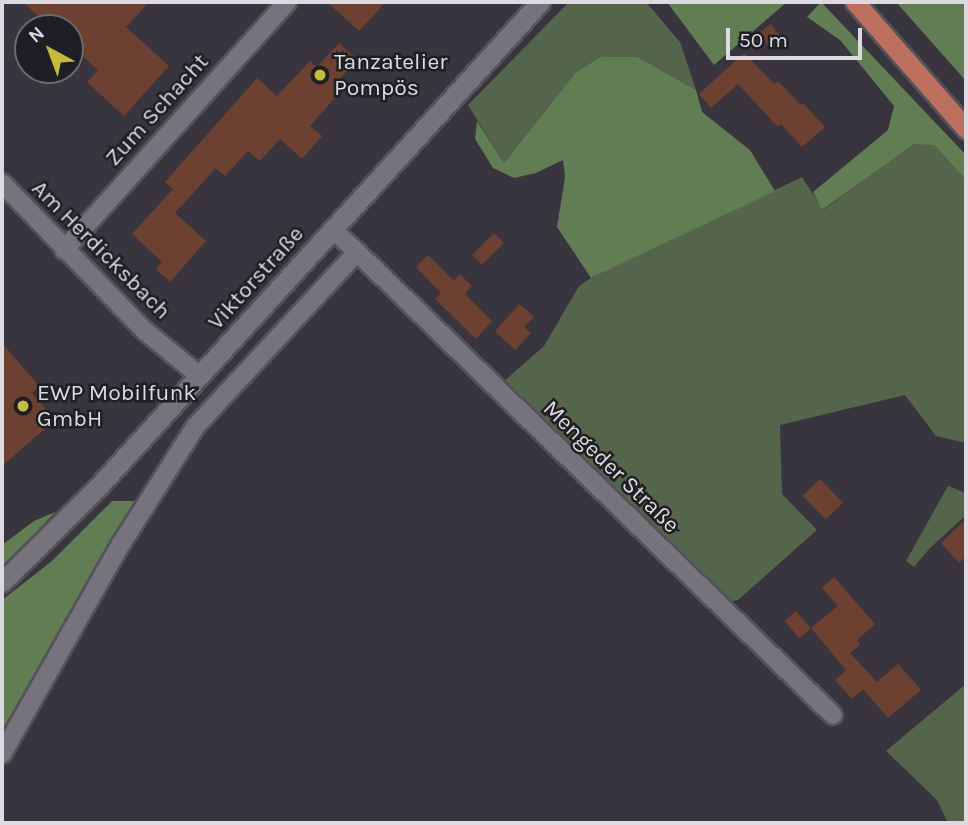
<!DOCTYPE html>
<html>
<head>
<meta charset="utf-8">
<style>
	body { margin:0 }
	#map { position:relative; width:968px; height:825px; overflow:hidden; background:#38353e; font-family:Karla,sans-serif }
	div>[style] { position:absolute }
	.green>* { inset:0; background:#54654c }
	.forest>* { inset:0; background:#627c54 }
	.building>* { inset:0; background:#6d4132; transform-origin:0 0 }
	.roads { filter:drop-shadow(2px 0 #54525a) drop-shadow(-2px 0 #54525a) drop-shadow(0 2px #54525a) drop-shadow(0 -2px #54525a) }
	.minor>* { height:18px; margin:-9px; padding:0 9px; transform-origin:9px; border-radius:9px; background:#76737d }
	.secondary>* { height:19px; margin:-9.5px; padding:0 9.5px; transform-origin:9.5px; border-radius:9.5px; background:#76737d }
	.primary>* { height:19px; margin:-9.5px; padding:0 9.5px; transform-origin:9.5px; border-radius:9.5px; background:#bd705d }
	.dots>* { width:19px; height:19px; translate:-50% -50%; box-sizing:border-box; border:4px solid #1f1e22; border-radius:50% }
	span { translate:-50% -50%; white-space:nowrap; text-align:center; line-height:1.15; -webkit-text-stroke:5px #1f1e22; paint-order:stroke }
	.poi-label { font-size:23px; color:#dddbe1 }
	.left { translate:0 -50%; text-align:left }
	.street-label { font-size:23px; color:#dddbe1 }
	.frame { position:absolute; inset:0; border:4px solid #dddbe1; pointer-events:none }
	.north { position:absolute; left:14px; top:14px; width:70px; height:70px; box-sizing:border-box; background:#1f1e22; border:2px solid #6b6a6e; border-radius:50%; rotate:319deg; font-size:19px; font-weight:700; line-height:28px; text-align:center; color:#dddbe1 }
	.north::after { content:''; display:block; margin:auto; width:24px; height:32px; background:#c4bc3e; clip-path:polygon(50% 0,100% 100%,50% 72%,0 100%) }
	.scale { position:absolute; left:726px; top:28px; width:136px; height:32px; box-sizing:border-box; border:4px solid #dddbe1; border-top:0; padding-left:9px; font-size:21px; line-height:24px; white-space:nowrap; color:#dddbe1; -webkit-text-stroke:5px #1f1e22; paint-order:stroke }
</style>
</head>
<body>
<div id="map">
	<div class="green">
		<div style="clip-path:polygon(569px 2px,646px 2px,680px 42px,696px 90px,638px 57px,575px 73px,504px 163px,468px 105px)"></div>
		<div style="clip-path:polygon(914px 143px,934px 145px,966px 180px,966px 443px,936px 436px,905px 395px,780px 425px,782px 494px,817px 530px,738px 600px,729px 602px,502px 383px,544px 346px,579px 286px,591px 278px,802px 177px,823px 210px)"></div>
		<div style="clip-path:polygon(948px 486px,966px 493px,966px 515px,929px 549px,914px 567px,906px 561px)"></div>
		<div style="clip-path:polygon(966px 684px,966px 823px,948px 823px,937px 800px,886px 751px)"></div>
	</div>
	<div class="forest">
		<div style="clip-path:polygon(667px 2px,787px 2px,714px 65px)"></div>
		<div style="clip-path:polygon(821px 2px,966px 155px,966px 180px,934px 145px,914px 144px,822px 210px,813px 192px,888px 130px,894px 106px,840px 40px,807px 17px)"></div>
		<div style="clip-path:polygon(896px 2px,966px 2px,966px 81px)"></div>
		<div style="clip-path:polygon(601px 57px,638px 57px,696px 90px,702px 112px,750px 150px,775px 191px,591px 278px,557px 227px,565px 177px,563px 160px,536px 173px,514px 178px,493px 168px,475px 139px,477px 121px,504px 163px,575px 73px)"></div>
		<div style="clip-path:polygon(112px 501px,137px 501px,2px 736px,2px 600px,52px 561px)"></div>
		<div style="clip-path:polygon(55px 512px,2px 570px,2px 545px,34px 521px)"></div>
	</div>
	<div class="building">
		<div style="clip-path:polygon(23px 2px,149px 2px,126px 27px,169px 66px,124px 116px,87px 82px,98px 70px,70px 45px,70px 28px,51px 28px)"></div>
		<div style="clip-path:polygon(327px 2px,386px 2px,359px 31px)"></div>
		<div style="left:771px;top:24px;width:15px;height:15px;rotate:53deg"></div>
		<div style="clip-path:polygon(339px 43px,357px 60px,335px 84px,342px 90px,310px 126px,322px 136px,302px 159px,280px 139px,260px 161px,248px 151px,225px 176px,216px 168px,175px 213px,206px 241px,170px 282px,156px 269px,162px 262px,132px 234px,173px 189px,165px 182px,257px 78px,277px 96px,310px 61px,317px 67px)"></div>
		<div style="clip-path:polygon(744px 53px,774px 84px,778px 81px,801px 105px,803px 103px,825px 127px,802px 147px,781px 124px,778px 127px,738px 84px,711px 108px,699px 94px)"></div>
		<div style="left:494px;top:233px;width:14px;height:31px;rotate:45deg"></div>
		<div style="clip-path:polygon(428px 255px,454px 281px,460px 274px,472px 286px,465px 294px,492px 321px,476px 339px,435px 299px,441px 293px,416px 267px)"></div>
		<div style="clip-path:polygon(520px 304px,534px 317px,524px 327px,531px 333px,515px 350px,495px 331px)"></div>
		<div style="clip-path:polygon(2px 343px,39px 386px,32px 393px,55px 420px,2px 466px)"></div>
		<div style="left:820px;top:479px;width:33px;height:24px;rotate:46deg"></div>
		<div style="clip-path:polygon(966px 519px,966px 556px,959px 563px,941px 543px)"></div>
		<div style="clip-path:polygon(834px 577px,875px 624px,857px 640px,860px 645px,850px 653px,877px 682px,898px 664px,921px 690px,888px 718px,863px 689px,852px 699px,835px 680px,846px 670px,811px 628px,838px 606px,822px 588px)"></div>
		<div style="left:796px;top:611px;width:23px;height:15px;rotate:50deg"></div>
	</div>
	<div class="roads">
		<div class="minor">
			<div style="left:2px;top:183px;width:206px;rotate:46deg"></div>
			<div style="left:145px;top:331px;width:71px;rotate:39.3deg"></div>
			<div style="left:64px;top:250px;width:334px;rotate:-48deg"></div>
			<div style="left:357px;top:252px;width:664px;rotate:44.21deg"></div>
			<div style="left:2px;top:754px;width:241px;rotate:-60.5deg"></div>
			<div style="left:121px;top:544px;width:140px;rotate:-57.6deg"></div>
			<div style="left:196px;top:426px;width:237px;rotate:-47.2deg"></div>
			<div style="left:357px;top:252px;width:33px;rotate:-137deg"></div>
		</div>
		<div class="secondary">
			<div style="left:2px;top:582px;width:134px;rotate:-44.7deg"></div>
			<div style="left:97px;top:488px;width:658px;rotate:-47.65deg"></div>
		</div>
		<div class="primary">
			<div style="left:855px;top:2px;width:169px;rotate:48.8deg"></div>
		</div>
	</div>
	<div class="dots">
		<div style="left:320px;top:75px;background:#c4bc3e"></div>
		<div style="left:23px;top:406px;background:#c4bc3e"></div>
	</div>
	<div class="poi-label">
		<span class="left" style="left:334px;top:75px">Tanzatelier<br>Pompös</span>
		<span class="left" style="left:37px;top:406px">EWP Mobilfunk<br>GmbH</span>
	</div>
	<div class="street-label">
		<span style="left:157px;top:110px;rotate:-48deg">Zum Schacht</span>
		<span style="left:101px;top:250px;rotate:45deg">Am Herdicksbach</span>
		<span style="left:256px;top:278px;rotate:-48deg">Viktorstraße</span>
		<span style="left:611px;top:467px;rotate:44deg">Mengeder Straße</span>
	</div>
	<div class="frame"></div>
	<div class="north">N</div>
	<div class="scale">50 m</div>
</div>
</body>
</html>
